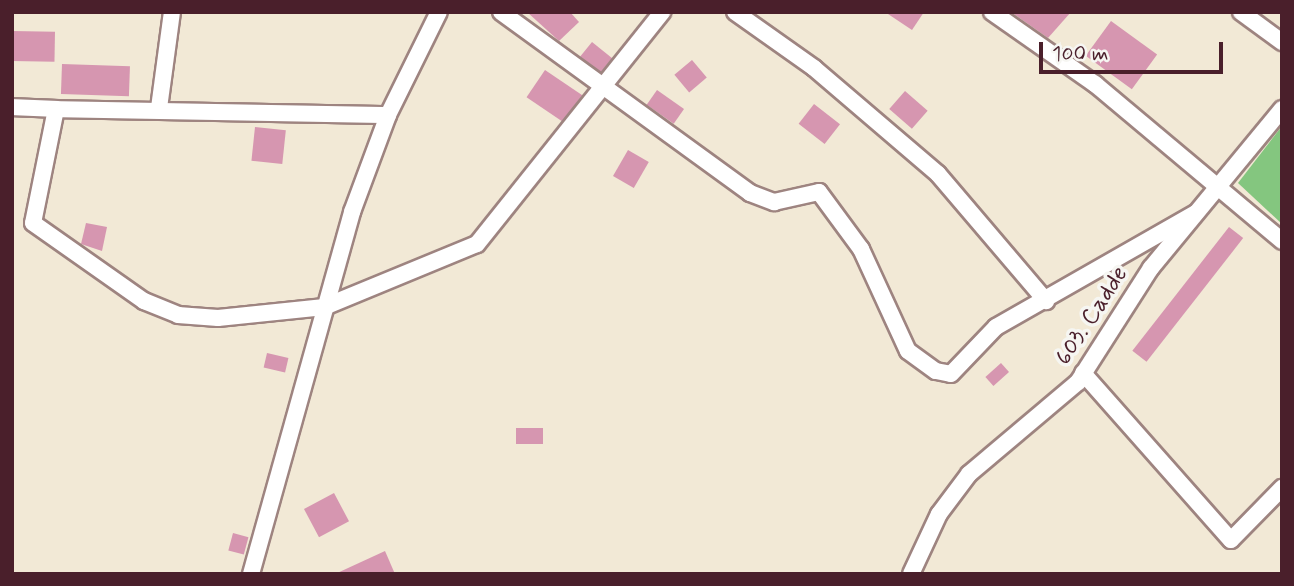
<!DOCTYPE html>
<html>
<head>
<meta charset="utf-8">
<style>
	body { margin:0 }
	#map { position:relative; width:1294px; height:586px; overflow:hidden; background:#f2e9d6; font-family:Mynerve,sans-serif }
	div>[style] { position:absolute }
	.green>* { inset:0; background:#84c67f }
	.building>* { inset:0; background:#d696b0; transform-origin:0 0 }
	.roads { filter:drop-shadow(2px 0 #9e8480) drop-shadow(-2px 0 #9e8480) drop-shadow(0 2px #9e8480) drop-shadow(0 -2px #9e8480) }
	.minor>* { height:16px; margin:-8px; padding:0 8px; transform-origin:8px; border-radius:8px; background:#fff }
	span { translate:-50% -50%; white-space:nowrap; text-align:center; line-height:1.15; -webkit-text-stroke:7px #f6f6f2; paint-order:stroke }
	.street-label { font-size:24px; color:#4a1f2b }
	.frame { position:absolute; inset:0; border:14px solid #4a1f2b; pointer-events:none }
	.scale { position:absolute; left:1039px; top:42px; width:184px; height:32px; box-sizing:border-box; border:4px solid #4a1f2b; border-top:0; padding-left:9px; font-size:21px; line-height:24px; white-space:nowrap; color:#4a1f2b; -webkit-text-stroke:5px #f6f6f2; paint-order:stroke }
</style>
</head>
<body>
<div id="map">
	<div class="green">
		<div style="clip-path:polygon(1282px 126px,1282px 224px,1238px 183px)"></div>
	</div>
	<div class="building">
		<div style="clip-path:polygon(527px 12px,570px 12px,579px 22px,559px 41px)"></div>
		<div style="clip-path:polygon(885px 12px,924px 12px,912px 30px)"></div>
		<div style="clip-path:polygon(1011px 12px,1071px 12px,1048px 38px)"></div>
		<div style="left:1111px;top:21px;width:57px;height:43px;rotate:36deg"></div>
		<div style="left:12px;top:31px;width:43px;height:30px;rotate:1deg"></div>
		<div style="left:592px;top:42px;width:26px;height:19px;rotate:39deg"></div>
		<div style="left:692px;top:60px;width:23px;height:23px;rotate:50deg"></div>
		<div style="left:62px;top:64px;width:68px;height:30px;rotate:2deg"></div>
		<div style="left:545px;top:70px;width:45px;height:33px;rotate:34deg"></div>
		<div style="left:657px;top:90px;width:33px;height:18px;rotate:35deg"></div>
		<div style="left:905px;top:91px;width:30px;height:24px;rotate:41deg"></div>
		<div style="left:814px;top:104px;width:33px;height:25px;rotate:38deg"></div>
		<div style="left:255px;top:127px;width:31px;height:34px;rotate:6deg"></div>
		<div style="left:628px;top:150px;width:24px;height:30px;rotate:30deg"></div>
		<div style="clip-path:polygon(86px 223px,107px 227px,102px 251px,81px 244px)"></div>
		<div style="left:1229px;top:227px;width:18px;height:157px;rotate:38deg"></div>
		<div style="left:267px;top:353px;width:22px;height:15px;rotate:13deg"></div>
		<div style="left:1001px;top:363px;width:12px;height:21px;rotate:48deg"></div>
		<div style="left:543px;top:428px;width:16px;height:27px;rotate:90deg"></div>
		<div style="left:334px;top:493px;width:32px;height:34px;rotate:62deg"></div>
		<div style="left:233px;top:533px;width:16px;height:18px;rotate:15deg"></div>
		<div style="clip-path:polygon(385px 551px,395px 574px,335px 574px)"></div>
	</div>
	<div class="roads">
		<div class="minor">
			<div style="left:501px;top:12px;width:308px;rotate:36deg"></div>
			<div style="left:750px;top:193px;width:26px;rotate:21deg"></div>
			<div style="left:774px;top:202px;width:46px;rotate:-12.5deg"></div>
			<div style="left:819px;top:192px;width:71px;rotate:53.6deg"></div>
			<div style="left:861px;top:249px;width:112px;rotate:65.3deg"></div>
			<div style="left:908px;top:351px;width:34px;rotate:36deg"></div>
			<div style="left:936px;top:371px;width:15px;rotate:11deg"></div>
			<div style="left:951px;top:374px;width:65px;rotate:-46.2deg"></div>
			<div style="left:996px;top:327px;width:230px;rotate:-29.7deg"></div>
			<div style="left:735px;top:12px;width:97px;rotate:35.3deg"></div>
			<div style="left:814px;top:68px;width:163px;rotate:40.5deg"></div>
			<div style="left:938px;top:174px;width:167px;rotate:49.6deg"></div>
			<div style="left:992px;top:12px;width:126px;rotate:35deg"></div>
			<div style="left:1095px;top:84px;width:244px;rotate:40deg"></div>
			<div style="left:1241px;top:12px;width:51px;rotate:36.2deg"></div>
			<div style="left:12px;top:107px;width:44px;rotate:2.6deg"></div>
			<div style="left:159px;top:108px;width:97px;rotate:-82.3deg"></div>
			<div style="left:388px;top:115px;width:332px;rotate:-179deg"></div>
			<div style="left:56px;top:109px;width:116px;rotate:101.4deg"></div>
			<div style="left:33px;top:223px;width:136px;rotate:35.1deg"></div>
			<div style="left:144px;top:301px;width:37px;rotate:22deg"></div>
			<div style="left:178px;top:315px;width:40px;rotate:4.3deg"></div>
			<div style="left:218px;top:318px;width:107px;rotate:-5.9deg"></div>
			<div style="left:324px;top:307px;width:165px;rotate:-22.4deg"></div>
			<div style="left:477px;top:244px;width:297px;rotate:-51.4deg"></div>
			<div style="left:1083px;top:373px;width:223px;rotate:48.5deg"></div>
			<div style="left:1231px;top:540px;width:73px;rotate:-45.6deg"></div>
			<div style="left:251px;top:574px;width:376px;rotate:-74.4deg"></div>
			<div style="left:352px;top:212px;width:103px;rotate:-69.6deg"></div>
			<div style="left:388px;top:115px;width:115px;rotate:-63.7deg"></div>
			<div style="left:911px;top:574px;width:66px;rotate:-65deg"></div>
			<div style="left:939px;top:514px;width:50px;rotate:-53.1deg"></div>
			<div style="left:969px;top:474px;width:143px;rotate:-40.2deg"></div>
			<div style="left:1078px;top:382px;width:135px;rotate:-57.4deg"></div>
			<div style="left:1151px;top:268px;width:206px;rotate:-50.5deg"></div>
		</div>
	</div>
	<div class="street-label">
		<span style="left:1092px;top:316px;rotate:-57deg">603. Cadde</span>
	</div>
	<div class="frame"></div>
	<div class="scale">100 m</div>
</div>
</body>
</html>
